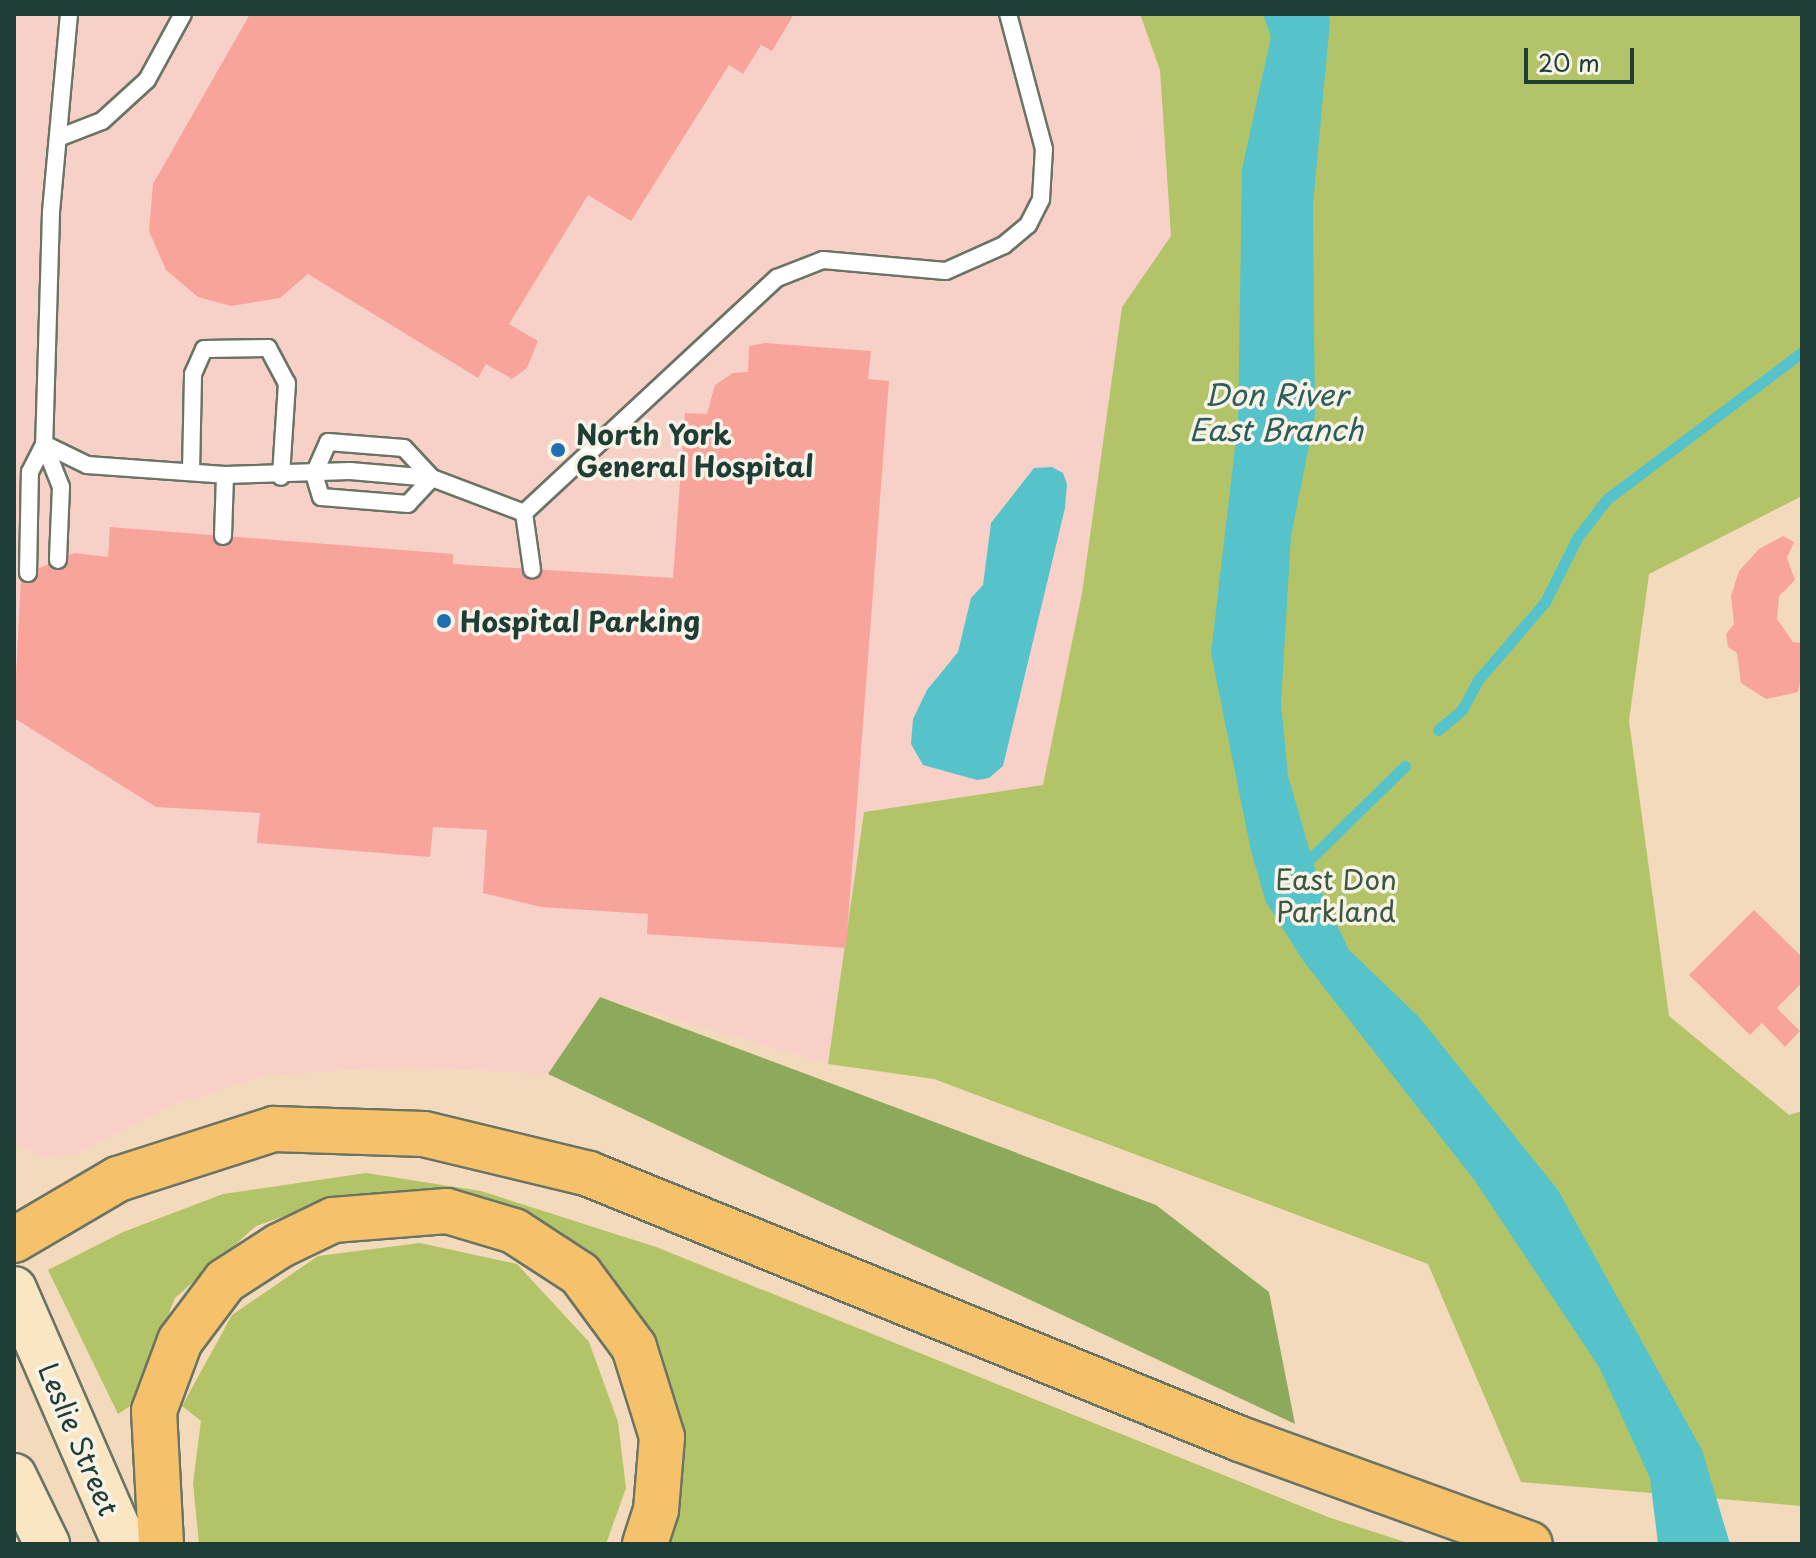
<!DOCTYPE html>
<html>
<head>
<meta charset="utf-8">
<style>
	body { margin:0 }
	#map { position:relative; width:1816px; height:1558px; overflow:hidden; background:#f4dabc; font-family:"Playpen Sans",sans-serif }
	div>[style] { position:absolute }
	.built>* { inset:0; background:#f7d1c8 }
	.green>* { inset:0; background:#b2c467 }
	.forest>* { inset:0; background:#8daa5c }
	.water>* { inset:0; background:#56c3cb }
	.stream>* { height:11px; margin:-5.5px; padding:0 5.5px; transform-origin:5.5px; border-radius:5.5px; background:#56c3cb }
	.building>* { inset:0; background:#f9a49a }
	.roads { filter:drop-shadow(2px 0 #6a7464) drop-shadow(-2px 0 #6a7464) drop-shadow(0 2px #6a7464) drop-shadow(0 -2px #6a7464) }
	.lane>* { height:16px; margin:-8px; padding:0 8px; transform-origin:8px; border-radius:8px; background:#fff }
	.secondary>* { height:44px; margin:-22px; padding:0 22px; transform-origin:22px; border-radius:22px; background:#fbe6c4 }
	.highway>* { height:44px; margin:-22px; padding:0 22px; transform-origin:22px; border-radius:22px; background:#f6c16b }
	.dots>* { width:22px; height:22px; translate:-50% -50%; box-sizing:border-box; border:4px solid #f7f3e8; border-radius:50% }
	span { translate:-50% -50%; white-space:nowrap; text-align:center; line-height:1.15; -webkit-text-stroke:7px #f7f3e8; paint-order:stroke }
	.poi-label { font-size:28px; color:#1f3d34; font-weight:700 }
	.left { translate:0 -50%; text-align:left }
	.park-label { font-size:28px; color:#3c583e }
	.street-label { font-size:28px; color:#1f3d34 }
	.water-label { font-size:30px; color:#2d5e5a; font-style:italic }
	.frame { position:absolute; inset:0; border:16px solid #1f3d34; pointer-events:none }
	.scale { position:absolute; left:1524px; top:48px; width:110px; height:36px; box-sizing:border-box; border:4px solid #1f3d34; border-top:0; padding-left:10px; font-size:24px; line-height:28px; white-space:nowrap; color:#1f3d34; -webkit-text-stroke:6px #f7f3e8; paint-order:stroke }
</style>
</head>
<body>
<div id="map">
	<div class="built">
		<div style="clip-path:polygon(14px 14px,1140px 14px,1160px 70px,1171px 237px,1122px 307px,1082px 593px,1043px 785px,864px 812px,828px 1064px,600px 997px,548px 1074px,404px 1067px,269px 1075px,170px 1106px,80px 1153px,44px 1159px,14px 1144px)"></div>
	</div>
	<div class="green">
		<div style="clip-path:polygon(1140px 14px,1802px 14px,1802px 496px,1649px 574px,1629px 721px,1669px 1016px,1789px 1115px,1802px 1111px,1802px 1506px,1521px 1482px,1428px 1264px,934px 1079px,828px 1064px,864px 812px,1043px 785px,1082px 593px,1122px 307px,1171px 236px,1160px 70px)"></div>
		<div style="clip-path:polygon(366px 1173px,481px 1191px,656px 1247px,1328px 1517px,1411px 1544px,663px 1544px,657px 1352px,604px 1267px,504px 1212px,425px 1194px,348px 1194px,256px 1226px,175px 1298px,133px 1404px,118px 1414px,48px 1270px,123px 1232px,223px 1194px)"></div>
		<div style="clip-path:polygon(420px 1243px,517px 1264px,589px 1342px,618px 1422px,626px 1488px,606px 1544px,199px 1544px,193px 1483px,201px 1421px,182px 1406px,232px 1315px,318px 1256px)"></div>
	</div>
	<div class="forest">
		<div style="clip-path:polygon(600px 997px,1156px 1205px,1269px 1292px,1295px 1424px,548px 1074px)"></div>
	</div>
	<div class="water">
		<div style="clip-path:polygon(1263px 14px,1328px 14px,1330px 21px,1313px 205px,1315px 416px,1291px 536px,1281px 703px,1288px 776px,1323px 896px,1349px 950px,1419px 1017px,1558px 1190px,1702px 1450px,1730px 1544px,1658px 1544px,1650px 1478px,1599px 1367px,1475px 1181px,1304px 962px,1266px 902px,1251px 851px,1211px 653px,1238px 422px,1242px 169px,1271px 37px)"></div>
		<div style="clip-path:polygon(1052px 467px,1063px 473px,1067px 484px,1065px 508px,1003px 766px,989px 778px,977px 780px,923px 765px,911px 744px,913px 719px,927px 690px,958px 652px,971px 598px,983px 585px,991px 523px,1034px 468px)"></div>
	</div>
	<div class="stream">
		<div style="left:1438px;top:730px;width:31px;rotate:-40deg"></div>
		<div style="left:1462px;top:710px;width:34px;rotate:-62deg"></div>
		<div style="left:1478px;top:680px;width:103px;rotate:-49.3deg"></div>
		<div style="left:1545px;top:602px;width:72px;rotate:-63.4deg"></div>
		<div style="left:1577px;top:538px;width:49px;rotate:-52.4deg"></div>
		<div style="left:1607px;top:499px;width:244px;rotate:-37deg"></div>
		<div style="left:1300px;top:862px;width:13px;rotate:-23deg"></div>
		<div style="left:1312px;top:857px;width:130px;rotate:-44.4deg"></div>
	</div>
	<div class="building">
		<div style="clip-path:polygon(250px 14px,794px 14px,772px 51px,761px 45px,743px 74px,729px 65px,631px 221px,588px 195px,509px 324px,538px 341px,527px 368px,512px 379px,486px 364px,478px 378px,308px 274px,280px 298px,231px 306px,198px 297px,166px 270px,149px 231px,153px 184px)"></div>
		<div style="clip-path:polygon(765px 343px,871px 351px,868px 379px,889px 381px,846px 948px,647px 934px,648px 914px,541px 907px,483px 893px,487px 830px,433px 827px,430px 857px,257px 843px,260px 813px,156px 807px,14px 718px,21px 576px,74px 553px,108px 557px,110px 527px,453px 554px,453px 564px,673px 578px,685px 413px,707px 414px,715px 385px,733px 373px,748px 372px,749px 346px)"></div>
		<div style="clip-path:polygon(1783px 536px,1794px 542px,1787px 558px,1795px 580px,1779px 596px,1777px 619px,1793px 642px,1802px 643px,1802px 671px,1798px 692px,1766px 699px,1741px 683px,1737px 653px,1728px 647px,1726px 634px,1734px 624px,1731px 596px,1739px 571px,1759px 549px)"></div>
		<div style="clip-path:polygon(1754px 910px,1802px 957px,1802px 983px,1777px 1008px,1800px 1031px,1785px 1047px,1762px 1023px,1750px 1035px,1689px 975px)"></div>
	</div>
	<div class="roads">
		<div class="lane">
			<div style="left:69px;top:14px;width:200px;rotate:95.2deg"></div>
			<div style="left:51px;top:213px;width:231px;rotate:91.7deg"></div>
			<div style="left:44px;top:444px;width:48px;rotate:26deg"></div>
			<div style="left:87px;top:465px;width:138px;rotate:4.1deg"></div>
			<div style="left:225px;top:475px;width:125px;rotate:-1.8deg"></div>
			<div style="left:350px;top:471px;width:82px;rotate:4.9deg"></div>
			<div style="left:432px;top:478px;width:98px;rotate:20.8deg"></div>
			<div style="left:524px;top:513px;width:345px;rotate:-42.9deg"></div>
			<div style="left:777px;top:278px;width:49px;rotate:-21.4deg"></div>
			<div style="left:823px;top:260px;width:123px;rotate:5.1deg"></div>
			<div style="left:946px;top:271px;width:64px;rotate:-24.1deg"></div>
			<div style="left:1004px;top:245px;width:31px;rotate:-40deg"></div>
			<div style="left:1028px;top:225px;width:29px;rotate:-63deg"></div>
			<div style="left:1041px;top:199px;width:50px;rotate:-86.6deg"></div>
			<div style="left:1044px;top:149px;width:140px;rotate:-104.9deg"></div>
			<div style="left:58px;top:138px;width:47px;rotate:-21.1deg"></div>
			<div style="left:102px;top:121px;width:61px;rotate:-42.3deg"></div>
			<div style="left:147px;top:80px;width:75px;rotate:-61.4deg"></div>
			<div style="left:328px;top:442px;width:76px;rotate:4.5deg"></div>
			<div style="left:404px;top:448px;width:41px;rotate:47deg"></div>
			<div style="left:432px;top:478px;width:35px;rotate:133deg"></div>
			<div style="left:408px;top:504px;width:87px;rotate:-175.4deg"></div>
			<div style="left:321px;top:497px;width:24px;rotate:-107deg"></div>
			<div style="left:314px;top:474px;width:35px;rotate:-66deg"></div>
			<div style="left:44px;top:444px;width:46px;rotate:68.4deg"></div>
			<div style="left:61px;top:487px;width:73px;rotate:92.4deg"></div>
			<div style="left:191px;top:472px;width:98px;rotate:-88.8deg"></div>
			<div style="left:193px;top:374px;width:27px;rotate:-66deg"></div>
			<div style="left:204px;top:349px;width:64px;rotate:-0.9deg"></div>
			<div style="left:268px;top:348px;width:40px;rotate:62deg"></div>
			<div style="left:287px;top:383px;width:94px;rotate:93.7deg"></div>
			<div style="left:524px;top:513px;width:57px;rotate:81.9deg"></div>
			<div style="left:223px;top:536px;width:61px;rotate:-88.1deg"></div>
			<div style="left:28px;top:573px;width:101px;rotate:-88.9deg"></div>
			<div style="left:30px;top:472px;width:31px;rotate:-63deg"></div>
		</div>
		<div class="secondary">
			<div style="left:14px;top:1289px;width:278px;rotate:66.5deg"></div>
			<div style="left:14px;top:1476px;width:76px;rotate:64.1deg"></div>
		</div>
		<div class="highway">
			<div style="left:14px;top:1240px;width:121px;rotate:-30.4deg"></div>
			<div style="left:118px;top:1179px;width:164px;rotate:-17.8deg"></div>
			<div style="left:274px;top:1129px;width:150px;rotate:1.9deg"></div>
			<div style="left:424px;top:1134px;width:170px;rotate:13.6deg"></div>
			<div style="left:589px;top:1174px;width:703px;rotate:22.15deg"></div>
			<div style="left:1240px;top:1439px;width:308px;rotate:19.9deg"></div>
			<div style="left:161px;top:1544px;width:133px;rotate:-93deg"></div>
			<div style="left:154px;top:1411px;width:75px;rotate:-69.6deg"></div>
			<div style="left:180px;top:1341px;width:75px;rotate:-53.1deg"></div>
			<div style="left:225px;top:1281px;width:64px;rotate:-32.9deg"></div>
			<div style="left:279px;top:1246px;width:60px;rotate:-25.7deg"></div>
			<div style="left:333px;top:1220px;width:114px;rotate:-4.5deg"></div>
			<div style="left:447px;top:1211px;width:70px;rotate:16.6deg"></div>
			<div style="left:514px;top:1231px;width:79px;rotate:33.1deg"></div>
			<div style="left:580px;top:1274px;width:91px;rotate:53.5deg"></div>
			<div style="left:634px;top:1347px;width:94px;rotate:72.7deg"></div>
			<div style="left:662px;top:1437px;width:73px;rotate:94.7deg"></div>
			<div style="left:656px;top:1510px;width:36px;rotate:108deg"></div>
		</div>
	</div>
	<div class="dots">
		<div style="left:558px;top:450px;background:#1f6fb2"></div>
		<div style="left:444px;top:621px;background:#1f6fb2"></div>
	</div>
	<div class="poi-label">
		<span class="left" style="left:576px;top:450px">North York<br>General Hospital</span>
		<span class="left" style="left:460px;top:621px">Hospital Parking</span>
	</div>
	<div class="park-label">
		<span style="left:1336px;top:895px">East Don<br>Parkland</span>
	</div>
	<div class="street-label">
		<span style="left:79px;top:1439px;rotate:67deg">Leslie Street</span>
	</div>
	<div class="water-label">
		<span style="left:1276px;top:411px">Don River<br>East Branch</span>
	</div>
	<div class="frame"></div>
	<div class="scale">20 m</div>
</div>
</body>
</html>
